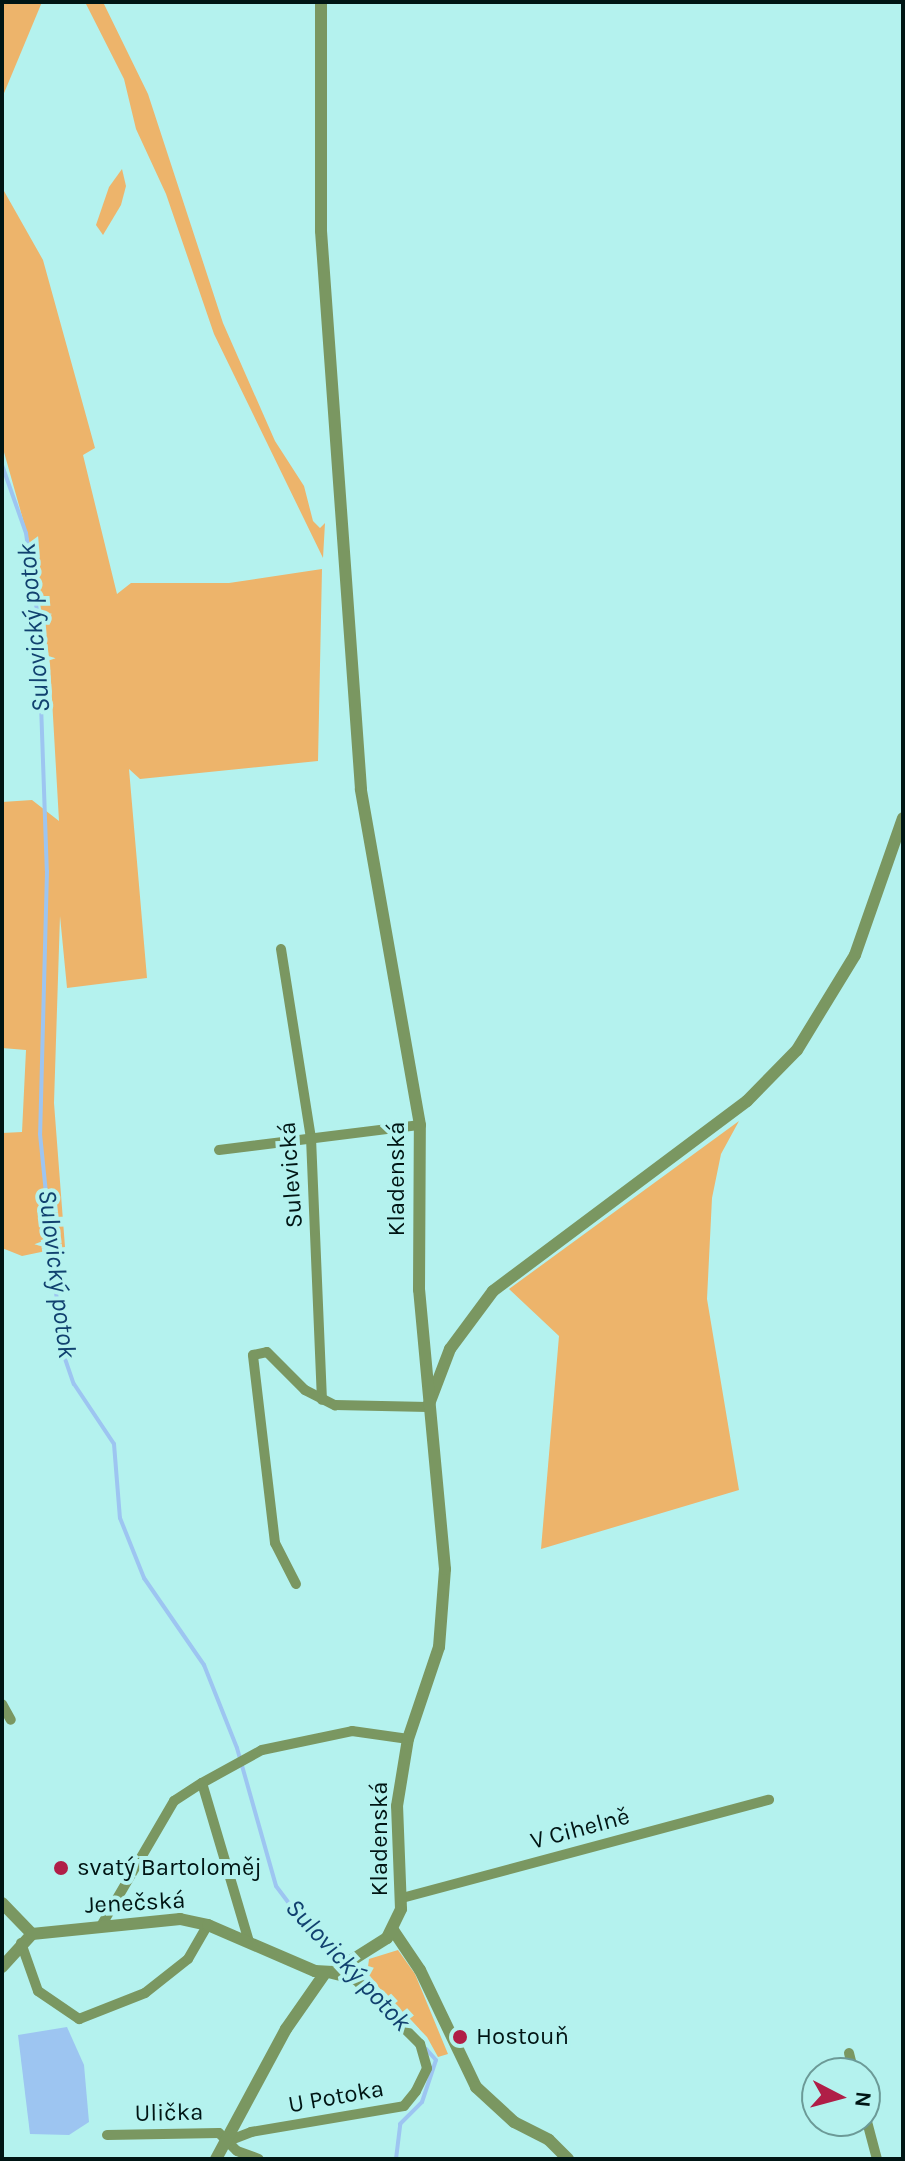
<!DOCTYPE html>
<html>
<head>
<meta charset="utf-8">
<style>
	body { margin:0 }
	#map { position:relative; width:905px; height:2161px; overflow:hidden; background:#b4f2ee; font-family:Karla,sans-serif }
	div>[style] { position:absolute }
	.green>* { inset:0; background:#edb46b }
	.water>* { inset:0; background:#9dc5f1 }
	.stream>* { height:4px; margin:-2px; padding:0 2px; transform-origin:2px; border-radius:2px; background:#9dc5f1 }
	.minor>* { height:10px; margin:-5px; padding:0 5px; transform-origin:5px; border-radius:5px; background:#7a9761 }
	.tertiary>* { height:12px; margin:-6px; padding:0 6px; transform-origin:6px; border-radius:6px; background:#7a9761 }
	.dots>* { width:22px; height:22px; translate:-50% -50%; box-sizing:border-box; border:4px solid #b4f2ee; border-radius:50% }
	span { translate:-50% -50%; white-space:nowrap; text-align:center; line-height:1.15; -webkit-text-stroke:8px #b4f2ee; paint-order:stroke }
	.street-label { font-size:24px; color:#001514 }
	.poi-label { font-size:24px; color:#001514 }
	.left { translate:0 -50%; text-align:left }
	.water-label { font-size:26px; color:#11416f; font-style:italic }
	.frame { position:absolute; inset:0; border:4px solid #001514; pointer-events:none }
	.north { position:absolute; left:801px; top:2057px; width:80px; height:80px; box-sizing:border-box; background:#b4f2ee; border:2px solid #6c9a97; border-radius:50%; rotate:96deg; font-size:22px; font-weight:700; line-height:32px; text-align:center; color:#001514 }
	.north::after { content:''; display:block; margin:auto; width:28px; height:36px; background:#b01e47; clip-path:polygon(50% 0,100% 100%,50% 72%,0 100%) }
</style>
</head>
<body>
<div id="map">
	<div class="green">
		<div style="clip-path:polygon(2px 2px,42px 2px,2px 98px)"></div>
		<div style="clip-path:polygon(85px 2px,103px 2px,148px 94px,223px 323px,275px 441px,304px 486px,313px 521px,320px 528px,325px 523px,323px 558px,214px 334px,166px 194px,136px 129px,124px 79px)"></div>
		<div style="clip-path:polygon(122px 169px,126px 186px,121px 205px,103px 235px,96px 225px,109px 187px)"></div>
		<div style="clip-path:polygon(4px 191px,43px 260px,95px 448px,83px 455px,117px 594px,131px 583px,229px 583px,322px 569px,318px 761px,140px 779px,129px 769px,147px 978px,67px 988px,60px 916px,54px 1103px,65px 1247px,22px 1256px,2px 1248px,2px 1133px,22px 1132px,26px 1050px,2px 1048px,2px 802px,32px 800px,59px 821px,50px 664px,31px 548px,2px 445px)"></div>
		<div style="clip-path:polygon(739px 1121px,721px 1154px,712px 1198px,707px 1299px,739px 1490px,541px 1549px,559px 1336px,509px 1289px)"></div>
		<div style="clip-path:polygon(398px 1950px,415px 1974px,448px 2054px,438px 2057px,427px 2037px,367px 1975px,369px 1959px)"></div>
	</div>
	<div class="water">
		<div style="clip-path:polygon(67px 2027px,84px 2065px,89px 2122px,69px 2135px,30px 2134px,18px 2035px)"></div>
	</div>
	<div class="stream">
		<div style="left:2px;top:465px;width:72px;rotate:70.6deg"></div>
		<div style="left:26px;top:533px;width:86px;rotate:82deg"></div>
		<div style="left:38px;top:618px;width:253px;rotate:88deg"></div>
		<div style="left:47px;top:871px;width:263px;rotate:91.5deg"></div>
		<div style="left:40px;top:1134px;width:217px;rotate:84.2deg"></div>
		<div style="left:62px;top:1350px;width:36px;rotate:71deg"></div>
		<div style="left:74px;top:1384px;width:72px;rotate:56.3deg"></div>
		<div style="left:114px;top:1444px;width:74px;rotate:85.4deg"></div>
		<div style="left:120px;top:1518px;width:65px;rotate:68.2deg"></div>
		<div style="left:144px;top:1578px;width:106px;rotate:55.4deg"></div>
		<div style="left:204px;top:1665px;width:89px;rotate:68.3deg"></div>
		<div style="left:237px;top:1748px;width:143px;rotate:74.2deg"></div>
		<div style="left:276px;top:1886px;width:50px;rotate:53.1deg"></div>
		<div style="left:306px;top:1926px;width:111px;rotate:43.9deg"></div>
		<div style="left:396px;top:2159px;width:35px;rotate:-83deg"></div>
		<div style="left:400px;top:2124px;width:31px;rotate:-45deg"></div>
		<div style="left:422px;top:2102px;width:44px;rotate:-71.6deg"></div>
		<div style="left:436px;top:2060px;width:15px;rotate:-132deg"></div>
	</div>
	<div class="minor">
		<div style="left:281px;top:949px;width:191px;rotate:81deg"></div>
		<div style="left:311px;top:1138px;width:262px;rotate:87.6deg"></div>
		<div style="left:219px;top:1150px;width:203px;rotate:-7.1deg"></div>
		<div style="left:296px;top:1584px;width:46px;rotate:-117.1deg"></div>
		<div style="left:275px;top:1543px;width:189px;rotate:-96.7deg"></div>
		<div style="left:253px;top:1355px;width:14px;rotate:-12deg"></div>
		<div style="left:267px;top:1352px;width:54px;rotate:45deg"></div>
		<div style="left:305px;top:1390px;width:34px;rotate:27deg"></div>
		<div style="left:335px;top:1405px;width:93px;rotate:1.2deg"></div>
		<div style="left:2px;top:1704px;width:18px;rotate:61deg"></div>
		<div style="left:202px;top:1783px;width:166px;rotate:73.5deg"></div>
		<div style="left:402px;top:1898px;width:380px;rotate:-15deg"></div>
		<div style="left:101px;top:1926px;width:145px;rotate:-59.7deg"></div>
		<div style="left:174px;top:1801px;width:33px;rotate:-33deg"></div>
		<div style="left:202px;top:1783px;width:68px;rotate:-28.8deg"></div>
		<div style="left:262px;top:1750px;width:92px;rotate:-11.9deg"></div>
		<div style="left:352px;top:1731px;width:57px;rotate:8.1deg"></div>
		<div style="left:21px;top:1943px;width:51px;rotate:70.5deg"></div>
		<div style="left:38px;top:1991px;width:50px;rotate:34.3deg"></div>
		<div style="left:79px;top:2019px;width:71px;rotate:-21.5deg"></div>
		<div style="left:145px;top:1993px;width:55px;rotate:-38.3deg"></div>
		<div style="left:188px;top:1959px;width:39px;rotate:-60deg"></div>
		<div style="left:849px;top:2053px;width:21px;rotate:76deg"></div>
		<div style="left:865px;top:2114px;width:47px;rotate:75.1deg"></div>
		<div style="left:107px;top:2135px;width:112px;rotate:-1deg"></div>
		<div style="left:219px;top:2133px;width:25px;rotate:45deg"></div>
		<div style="left:237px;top:2151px;width:23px;rotate:20deg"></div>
		<div style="left:228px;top:2141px;width:25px;rotate:-21deg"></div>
		<div style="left:251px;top:2132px;width:155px;rotate:-9.6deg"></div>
		<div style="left:404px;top:2106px;width:19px;rotate:-51deg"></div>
		<div style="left:416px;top:2091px;width:25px;rotate:-64deg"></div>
		<div style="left:427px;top:2068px;width:25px;rotate:-106deg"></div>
		<div style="left:420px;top:2044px;width:91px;rotate:-135deg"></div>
		<div style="left:356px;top:1980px;width:30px;rotate:-166deg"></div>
	</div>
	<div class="tertiary">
		<div style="left:429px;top:1404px;width:59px;rotate:-69.1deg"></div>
		<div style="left:450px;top:1349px;width:72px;rotate:-53.4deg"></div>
		<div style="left:493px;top:1291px;width:317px;rotate:-36.8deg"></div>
		<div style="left:747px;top:1101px;width:71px;rotate:-45.6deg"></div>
		<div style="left:797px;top:1050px;width:111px;rotate:-58.6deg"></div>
		<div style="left:855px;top:955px;width:145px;rotate:-70.7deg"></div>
		<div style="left:2px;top:1903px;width:43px;rotate:45.9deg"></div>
		<div style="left:393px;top:1930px;width:48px;rotate:56deg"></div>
		<div style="left:420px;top:1970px;width:130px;rotate:64.4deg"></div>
		<div style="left:476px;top:2087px;width:52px;rotate:42.6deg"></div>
		<div style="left:514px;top:2122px;width:39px;rotate:27deg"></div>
		<div style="left:549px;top:2140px;width:27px;rotate:45deg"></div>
		<div style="left:2px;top:1967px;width:45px;rotate:-47.7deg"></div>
		<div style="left:32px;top:1934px;width:149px;rotate:-5.8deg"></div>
		<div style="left:180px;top:1919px;width:29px;rotate:12deg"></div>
		<div style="left:208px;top:1925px;width:116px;rotate:23.3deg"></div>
		<div style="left:315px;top:1971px;width:18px;rotate:3deg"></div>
		<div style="left:333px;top:1972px;width:64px;rotate:-32.2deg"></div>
		<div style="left:387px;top:1938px;width:32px;rotate:-64deg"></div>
		<div style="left:401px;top:1909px;width:103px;rotate:-92.2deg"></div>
		<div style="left:397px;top:1806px;width:68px;rotate:-80.7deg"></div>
		<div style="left:408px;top:1739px;width:97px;rotate:-71.4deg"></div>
		<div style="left:439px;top:1647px;width:78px;rotate:-85.6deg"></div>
		<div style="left:445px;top:1569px;width:280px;rotate:-95.3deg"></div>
		<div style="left:419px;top:1290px;width:165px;rotate:-89.7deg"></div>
		<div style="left:420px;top:1125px;width:341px;rotate:-100deg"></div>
		<div style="left:361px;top:789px;width:559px;rotate:-94.1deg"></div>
		<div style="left:321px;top:231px;width:229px;rotate:-90deg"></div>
		<div style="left:216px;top:2159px;width:148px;rotate:-61.7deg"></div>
		<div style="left:286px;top:2029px;width:68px;rotate:-55.1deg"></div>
	</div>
	<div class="dots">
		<div style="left:61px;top:1868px;background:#b01e47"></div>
		<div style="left:460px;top:2037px;background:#b01e47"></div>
	</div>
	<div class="street-label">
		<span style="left:291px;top:1175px;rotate:-94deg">Sulevická</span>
		<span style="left:397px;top:1179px;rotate:-90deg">Kladenská</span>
		<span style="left:580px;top:1829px;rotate:-15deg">V Cihelně</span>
		<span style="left:380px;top:1839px;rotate:-90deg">Kladenská</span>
		<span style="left:135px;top:1903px;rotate:-3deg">Jenečská</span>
		<span style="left:336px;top:2097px;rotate:-10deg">U Potoka</span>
		<span style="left:169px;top:2113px;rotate:-1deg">Ulička</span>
	</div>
	<div class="poi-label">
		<span class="left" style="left:77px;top:1868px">svatý Bartoloměj</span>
		<span class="left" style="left:476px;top:2037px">Hostouň</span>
	</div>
	<div class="water-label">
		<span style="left:34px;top:628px;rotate:-95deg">Sulovický potok</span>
		<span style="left:57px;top:1274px;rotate:83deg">Sulovický potok</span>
		<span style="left:348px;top:1965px;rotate:47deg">Sulovický potok</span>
	</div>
	<div class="frame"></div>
	<div class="north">N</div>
</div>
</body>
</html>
